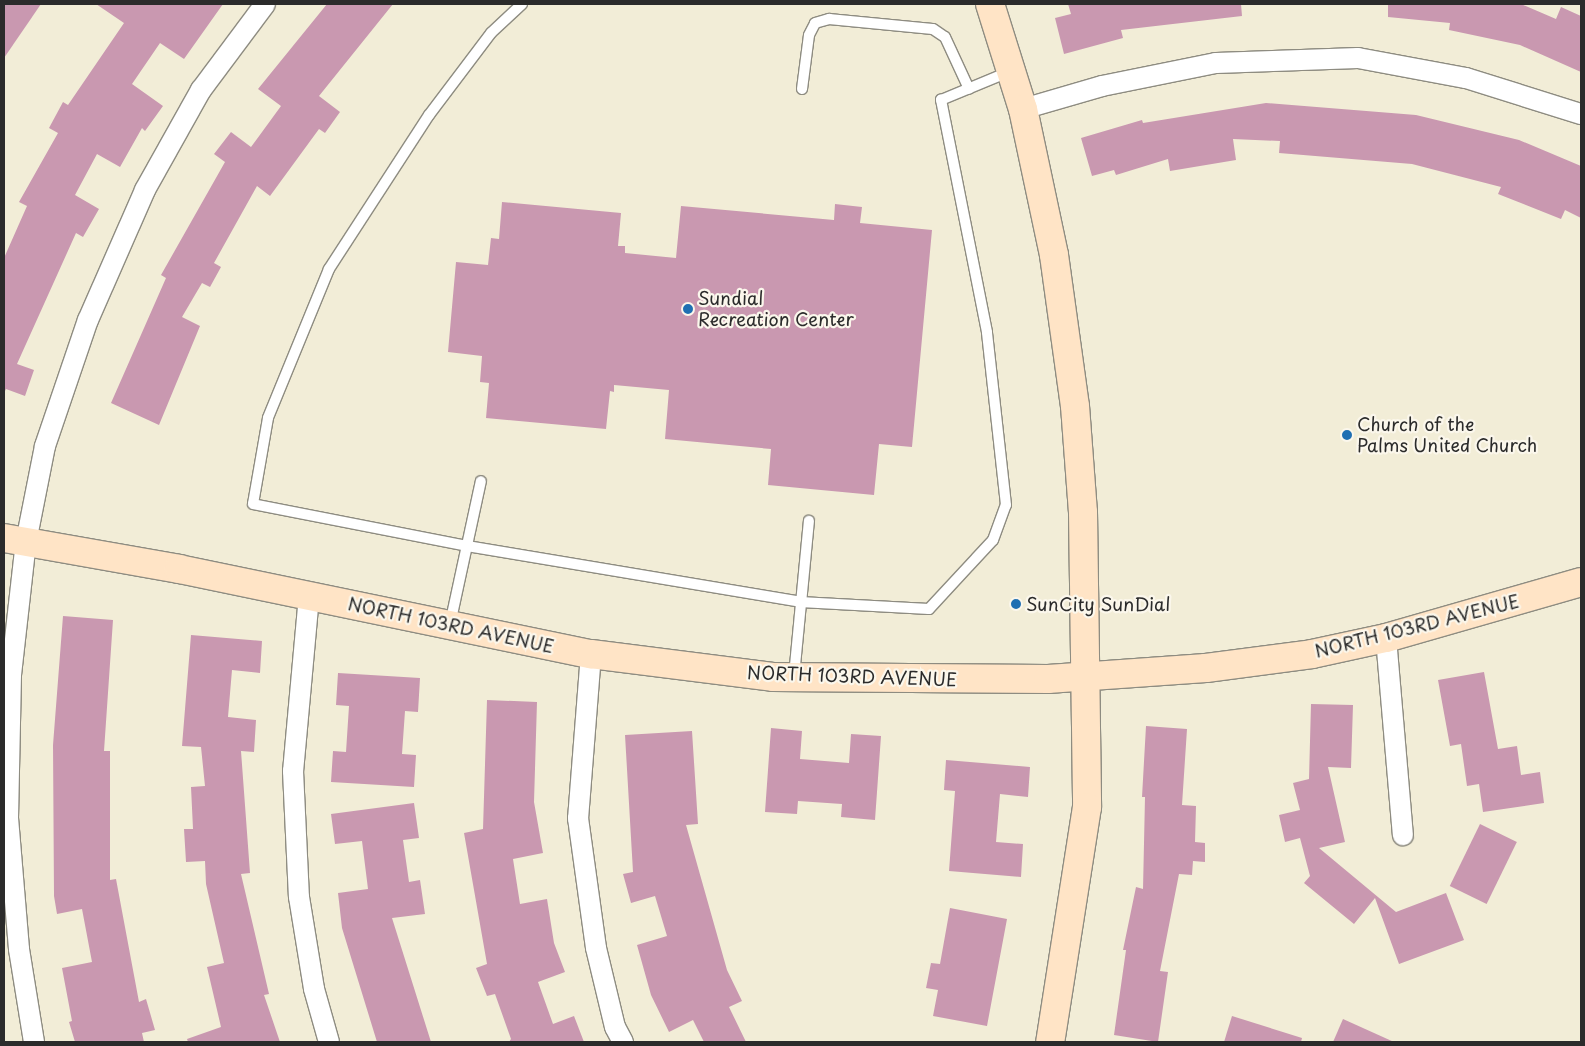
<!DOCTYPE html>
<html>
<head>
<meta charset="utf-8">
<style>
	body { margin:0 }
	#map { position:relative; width:1585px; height:1046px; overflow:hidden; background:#f2edd7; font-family:"Playpen Sans",sans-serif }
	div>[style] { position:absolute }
	.building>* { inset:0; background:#c998b0; transform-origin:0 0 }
	.roads { filter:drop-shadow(1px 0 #8e8c81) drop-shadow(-1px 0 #8e8c81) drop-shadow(0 1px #8e8c81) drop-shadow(0 -1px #8e8c81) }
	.lane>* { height:10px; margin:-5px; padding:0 5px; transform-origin:5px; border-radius:5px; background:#fff }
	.street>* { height:20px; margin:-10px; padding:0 10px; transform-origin:10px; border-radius:10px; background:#fff }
	.secondary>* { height:28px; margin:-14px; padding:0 14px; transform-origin:14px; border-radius:14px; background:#ffe4c6 }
	.dots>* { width:14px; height:14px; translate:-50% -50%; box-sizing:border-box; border:2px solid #fbf7ec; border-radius:50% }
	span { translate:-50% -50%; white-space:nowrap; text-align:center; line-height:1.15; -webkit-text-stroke:4.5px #fbf7ec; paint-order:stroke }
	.poi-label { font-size:18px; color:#2b2b2b }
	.left { translate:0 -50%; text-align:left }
	.street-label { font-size:18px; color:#2b2b2b }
	.frame { position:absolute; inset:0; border:5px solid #2b2b2b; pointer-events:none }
</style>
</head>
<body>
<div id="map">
	<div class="building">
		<div style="clip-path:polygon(4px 4px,41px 4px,4px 58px)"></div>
		<div style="clip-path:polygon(96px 4px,223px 4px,184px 59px,160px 43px,132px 84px,163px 106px,145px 131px,142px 128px,120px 167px,97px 154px,75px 195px,99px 209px,83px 237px,76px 233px,17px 364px,34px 370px,25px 396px,6px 389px,4px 393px,4px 258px,27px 206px,19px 202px,58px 133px,49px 128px,63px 102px,68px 105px,124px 23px)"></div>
		<div style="clip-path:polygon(327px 4px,393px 4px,319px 96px,340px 112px,325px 133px,319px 129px,270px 196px,257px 186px,214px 263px,221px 267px,210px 287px,202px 283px,182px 317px,200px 326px,159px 425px,111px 403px,166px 278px,161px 275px,225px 162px,214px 154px,231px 132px,251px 147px,281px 106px,258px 89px)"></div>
		<div style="clip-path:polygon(1068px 4px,1241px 4px,1242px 16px,1121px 30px,1123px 38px,1064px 54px,1055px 18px,1071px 14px)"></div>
		<div style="clip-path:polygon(1388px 4px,1521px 4px,1556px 19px,1561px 7px,1581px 16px,1581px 72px,1520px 45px,1449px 30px,1450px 23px,1388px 17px)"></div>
		<div style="clip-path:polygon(1266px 103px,1416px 115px,1519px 140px,1581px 166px,1581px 218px,1565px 210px,1561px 219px,1498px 194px,1501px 187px,1412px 164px,1279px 153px,1280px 141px,1233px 139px,1236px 160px,1170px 171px,1168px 159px,1116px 175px,1114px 170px,1092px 176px,1081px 138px,1142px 120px,1143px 123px)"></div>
		<div style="clip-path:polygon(502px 202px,621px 213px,618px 246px,625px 246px,625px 253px,676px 258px,681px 206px,834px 220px,835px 204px,862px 207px,860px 223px,932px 230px,912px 447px,879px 444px,874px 495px,768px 485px,771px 449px,665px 439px,669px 390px,614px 385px,614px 392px,610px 391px,606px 429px,486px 418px,489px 383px,480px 382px,482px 356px,448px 352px,456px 262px,488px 265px,491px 238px,499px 239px)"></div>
		<div style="clip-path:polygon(63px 616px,113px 620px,104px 751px,110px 751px,110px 880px,116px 879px,139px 1002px,146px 999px,155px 1030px,142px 1033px,144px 1042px,75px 1042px,69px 1022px,72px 1021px,62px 968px,92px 962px,82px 909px,57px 914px,54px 896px,53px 745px)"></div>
		<div style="clip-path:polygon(191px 635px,262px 641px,260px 673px,232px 670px,228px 717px,256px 720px,254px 752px,241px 751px,250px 873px,241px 874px,269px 994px,264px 995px,280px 1042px,188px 1042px,187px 1039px,221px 1027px,207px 967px,224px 963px,206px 884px,205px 861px,186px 862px,184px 829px,193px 829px,191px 787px,205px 786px,201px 747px,182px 746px)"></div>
		<div style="clip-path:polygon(1484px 672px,1498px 749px,1517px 746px,1521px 775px,1540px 772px,1544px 803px,1483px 812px,1479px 784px,1467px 786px,1461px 744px,1450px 746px,1438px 680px)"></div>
		<div style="clip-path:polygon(338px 673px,420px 678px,418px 712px,405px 711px,402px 754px,416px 755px,414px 787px,331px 782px,333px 751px,346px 752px,349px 706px,336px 705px)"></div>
		<div style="clip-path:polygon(487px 700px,537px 702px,534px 802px,543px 853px,513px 859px,520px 904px,547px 899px,554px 943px,565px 972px,538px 982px,553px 1024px,574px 1016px,584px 1042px,509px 1042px,511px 1039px,495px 994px,487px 996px,476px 968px,487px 964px,464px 833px,483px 829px)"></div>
		<div style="clip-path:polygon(1311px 704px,1353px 705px,1351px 768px,1328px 767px,1345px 842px,1319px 848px,1396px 912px,1446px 893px,1464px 940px,1399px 964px,1375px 898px,1354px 924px,1304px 883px,1310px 876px,1300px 838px,1285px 842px,1279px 815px,1300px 810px,1293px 783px,1309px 779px)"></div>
		<div style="clip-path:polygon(1146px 726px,1187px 729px,1182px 805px,1196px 806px,1195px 842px,1205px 843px,1205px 862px,1193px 861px,1192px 875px,1179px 874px,1160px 971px,1168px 972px,1158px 1042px,1114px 1035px,1126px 950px,1123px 950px,1136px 887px,1143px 889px,1145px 797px,1142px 797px)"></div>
		<div style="clip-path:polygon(771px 728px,802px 731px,800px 759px,849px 763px,851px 734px,881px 736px,875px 820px,841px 817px,842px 804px,798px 801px,797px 814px,765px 812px)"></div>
		<div style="clip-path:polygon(692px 731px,698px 824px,686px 825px,727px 970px,742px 1001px,729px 1007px,746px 1042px,704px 1042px,693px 1020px,669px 1032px,651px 995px,637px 945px,667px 936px,655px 896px,631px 903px,623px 874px,633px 872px,625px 735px)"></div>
		<div style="clip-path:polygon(946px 760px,1030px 767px,1028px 797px,1000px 794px,996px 842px,1023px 844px,1021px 877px,949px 871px,955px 791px,944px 790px)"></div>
		<div style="clip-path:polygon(414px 803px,419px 838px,403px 840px,409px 882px,420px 880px,425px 914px,392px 918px,431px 1042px,377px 1042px,342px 928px,338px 893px,368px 889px,362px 841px,335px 844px,331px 814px)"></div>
		<div style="left:1480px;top:824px;width:41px;height:69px;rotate:26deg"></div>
		<div style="clip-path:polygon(950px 908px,1007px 919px,987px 1026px,933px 1016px,938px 990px,926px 988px,931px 963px,940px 964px)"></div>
		<div style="clip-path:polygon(1232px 1016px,1302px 1038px,1301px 1042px,1224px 1042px)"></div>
		<div style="clip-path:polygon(1343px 1019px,1394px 1042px,1333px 1042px)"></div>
	</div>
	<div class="roads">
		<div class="lane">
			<div style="left:522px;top:4px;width:42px;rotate:136.9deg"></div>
			<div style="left:491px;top:33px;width:103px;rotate:127.1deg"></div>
			<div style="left:429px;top:115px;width:184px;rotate:123deg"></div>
			<div style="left:329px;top:269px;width:161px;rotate:112.3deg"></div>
			<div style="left:268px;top:418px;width:87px;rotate:99.9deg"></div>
			<div style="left:253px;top:504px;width:218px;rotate:11.1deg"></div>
			<div style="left:467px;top:546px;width:338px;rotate:9.5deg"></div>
			<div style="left:800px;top:602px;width:129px;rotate:3.1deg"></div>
			<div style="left:929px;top:609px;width:94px;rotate:-47.2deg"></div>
			<div style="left:993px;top:540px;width:37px;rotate:-70deg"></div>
			<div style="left:1006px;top:505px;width:174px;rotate:-96.3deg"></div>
			<div style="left:987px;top:332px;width:237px;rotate:-101.2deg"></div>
			<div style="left:941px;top:100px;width:76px;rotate:-22.5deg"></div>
			<div style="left:802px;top:89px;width:54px;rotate:-82.6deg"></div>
			<div style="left:809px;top:35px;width:13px;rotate:-63deg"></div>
			<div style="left:815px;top:23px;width:15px;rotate:-16deg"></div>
			<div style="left:829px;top:19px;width:104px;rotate:5.5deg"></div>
			<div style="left:933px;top:29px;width:14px;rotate:34deg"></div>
			<div style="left:945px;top:37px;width:57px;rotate:65.2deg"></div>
			<div style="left:450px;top:624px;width:146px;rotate:-77.8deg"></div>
			<div style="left:794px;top:676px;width:156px;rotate:-84.5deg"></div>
		</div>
		<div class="street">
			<div style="left:1023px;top:109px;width:82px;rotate:-16.2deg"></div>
			<div style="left:1102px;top:86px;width:116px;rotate:-11.4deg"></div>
			<div style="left:1216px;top:63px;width:142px;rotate:-2deg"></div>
			<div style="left:1358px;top:58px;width:110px;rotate:10.5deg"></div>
			<div style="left:1466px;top:78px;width:121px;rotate:17.4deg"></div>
			<div style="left:309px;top:596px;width:176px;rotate:95.2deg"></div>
			<div style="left:293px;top:771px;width:126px;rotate:87.3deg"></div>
			<div style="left:299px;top:897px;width:93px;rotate:80.7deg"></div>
			<div style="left:314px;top:989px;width:55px;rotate:74.2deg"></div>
			<div style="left:1386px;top:638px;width:198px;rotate:85.1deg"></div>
			<div style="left:591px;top:654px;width:165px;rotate:94.5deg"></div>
			<div style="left:578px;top:818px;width:131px;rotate:82.1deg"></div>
			<div style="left:596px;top:948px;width:81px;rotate:76.5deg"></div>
			<div style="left:615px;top:1027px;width:17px;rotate:62deg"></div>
			<div style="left:34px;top:1042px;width:94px;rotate:-99.2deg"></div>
			<div style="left:19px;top:949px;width:131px;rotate:-94.8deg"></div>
			<div style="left:8px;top:818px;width:143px;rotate:-88.8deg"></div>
			<div style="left:11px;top:675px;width:134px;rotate:-83.6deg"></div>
			<div style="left:26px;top:542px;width:98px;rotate:-78.8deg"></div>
			<div style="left:45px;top:446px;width:133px;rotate:-71.2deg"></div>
			<div style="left:88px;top:320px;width:142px;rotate:-66.3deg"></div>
			<div style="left:145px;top:190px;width:115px;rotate:-60.8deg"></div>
			<div style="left:201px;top:90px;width:107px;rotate:-53.3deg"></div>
		</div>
		<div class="secondary">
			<div style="left:990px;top:4px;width:110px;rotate:72.6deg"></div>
			<div style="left:1023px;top:109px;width:149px;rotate:78deg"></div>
			<div style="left:1054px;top:255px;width:152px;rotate:82.1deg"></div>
			<div style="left:1075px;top:406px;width:106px;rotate:85.7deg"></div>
			<div style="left:1083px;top:512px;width:295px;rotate:89.2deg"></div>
			<div style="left:1087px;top:807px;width:238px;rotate:98.9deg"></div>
			<div style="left:4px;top:538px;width:178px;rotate:10deg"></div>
			<div style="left:179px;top:569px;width:421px;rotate:11.7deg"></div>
			<div style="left:591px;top:654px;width:183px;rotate:7.2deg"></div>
			<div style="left:773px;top:677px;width:275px;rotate:0.4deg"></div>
			<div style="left:1048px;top:679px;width:158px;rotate:-4deg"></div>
			<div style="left:1206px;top:668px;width:107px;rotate:-7.5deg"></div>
			<div style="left:1312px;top:654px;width:76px;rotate:-12.2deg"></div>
			<div style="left:1386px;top:638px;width:203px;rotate:-16deg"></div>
		</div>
	</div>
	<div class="dots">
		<div style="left:688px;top:309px;background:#1f6fb2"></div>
		<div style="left:1347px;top:435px;background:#1f6fb2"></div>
		<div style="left:1016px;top:604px;background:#1f6fb2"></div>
	</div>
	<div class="poi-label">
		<span class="left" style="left:698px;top:309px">Sundial<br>Recreation Center</span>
		<span class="left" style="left:1357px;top:435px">Church of the<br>Palms United Church</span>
		<span class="left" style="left:1026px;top:604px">SunCity SunDial</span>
	</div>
	<div class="street-label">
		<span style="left:451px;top:625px;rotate:12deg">NORTH 103RD AVENUE</span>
		<span style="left:1417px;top:626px;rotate:-14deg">NORTH 103RD AVENUE</span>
		<span style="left:852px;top:676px;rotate:2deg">NORTH 103RD AVENUE</span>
	</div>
	<div class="frame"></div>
</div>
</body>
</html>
